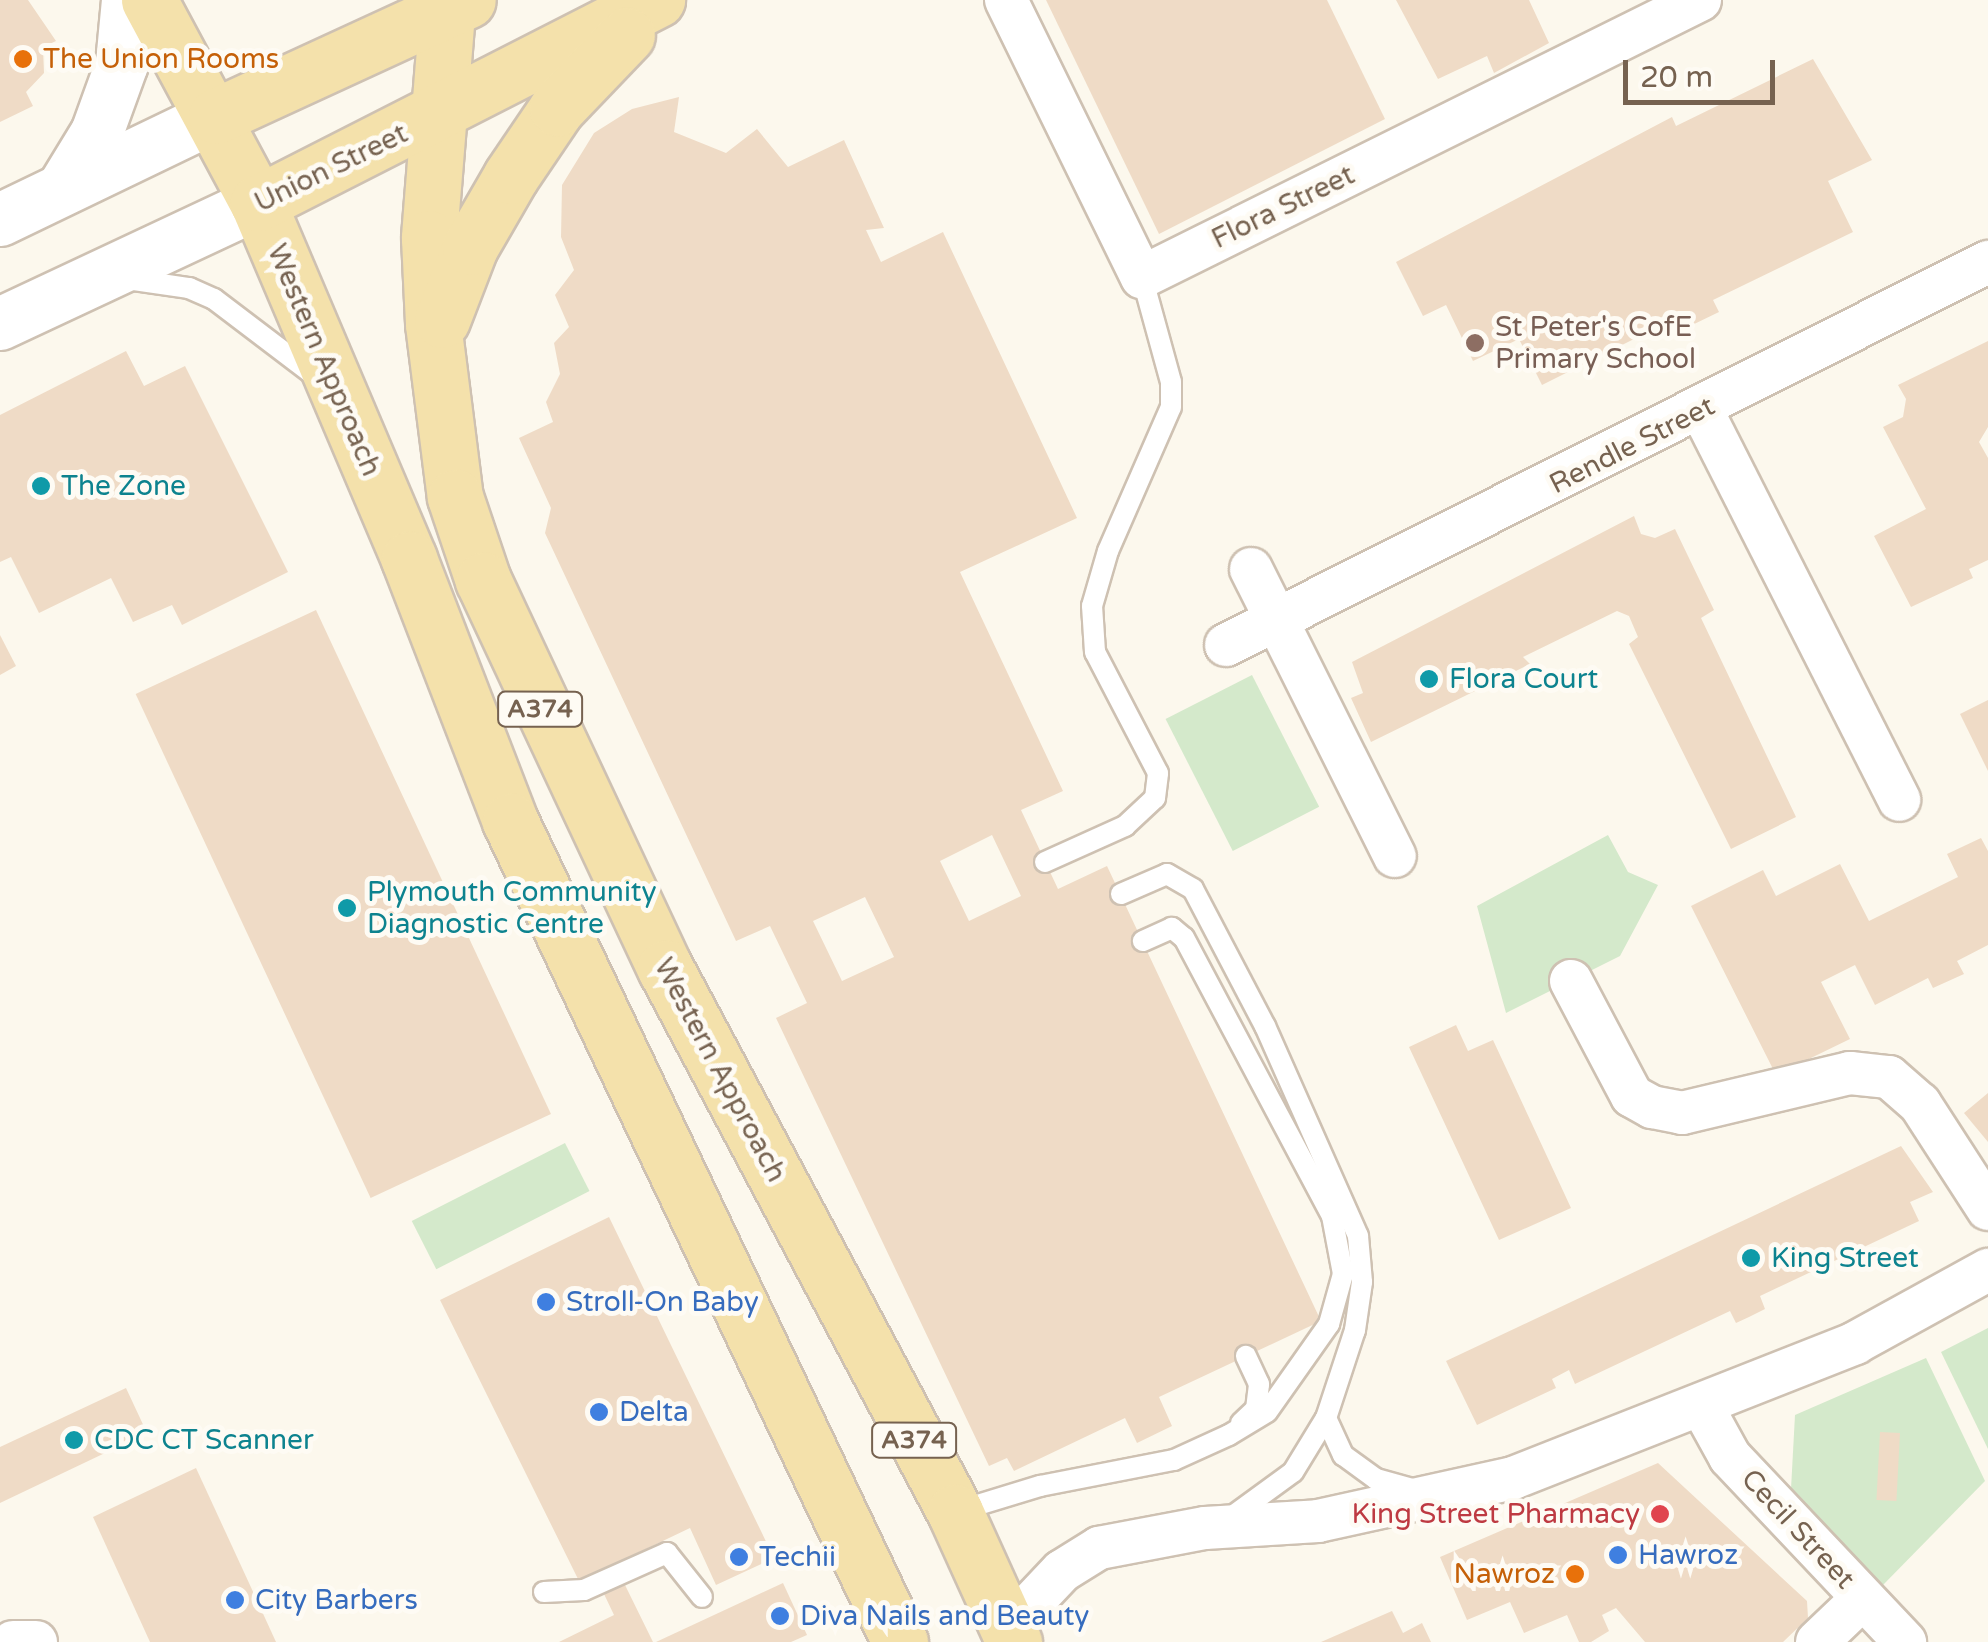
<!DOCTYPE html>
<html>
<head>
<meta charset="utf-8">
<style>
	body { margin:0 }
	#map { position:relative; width:1988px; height:1642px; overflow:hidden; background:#fcf8ed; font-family:"Varela Round",sans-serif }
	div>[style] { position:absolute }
	.green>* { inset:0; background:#d4e9cb; transform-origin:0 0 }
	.building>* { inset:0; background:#efdbc6; transform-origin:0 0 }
	.roads { filter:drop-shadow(2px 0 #cec1b2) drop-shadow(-2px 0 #cec1b2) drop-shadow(0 2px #cec1b2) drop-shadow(0 -2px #cec1b2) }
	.service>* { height:20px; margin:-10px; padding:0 10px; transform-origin:10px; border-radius:10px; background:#fff }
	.minor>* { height:42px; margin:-21px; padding:0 21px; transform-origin:21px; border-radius:21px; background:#fff }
	.tertiary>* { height:52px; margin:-26px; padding:0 26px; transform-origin:26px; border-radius:26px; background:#fff }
	.primary>* { height:55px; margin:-27.5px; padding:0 27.5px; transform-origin:27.5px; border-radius:27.5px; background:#f4e1ab }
	.dots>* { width:28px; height:28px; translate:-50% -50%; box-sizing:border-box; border:5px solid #fefbf4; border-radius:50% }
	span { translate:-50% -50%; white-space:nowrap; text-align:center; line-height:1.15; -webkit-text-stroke:10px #fefbf4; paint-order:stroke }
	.shield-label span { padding:2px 8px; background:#fefbf4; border:2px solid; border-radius:8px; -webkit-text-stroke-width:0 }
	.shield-label { font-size:25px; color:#766250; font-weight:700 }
	.food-label { font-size:28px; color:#c56008 }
	.left { translate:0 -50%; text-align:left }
	.right { translate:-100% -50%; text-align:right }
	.street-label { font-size:28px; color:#766250 }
	.education-label { font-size:28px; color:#785e54 }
	.culture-label { font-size:28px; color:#0d838f }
	.shop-label { font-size:28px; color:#366cbe }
	.health-label { font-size:28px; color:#be3a42 }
	.scale { position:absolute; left:1623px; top:60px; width:152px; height:45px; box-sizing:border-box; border:5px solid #766250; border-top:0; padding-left:12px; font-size:30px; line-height:35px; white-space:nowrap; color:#766250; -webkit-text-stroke:8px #fefbf4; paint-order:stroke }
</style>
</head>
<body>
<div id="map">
	<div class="green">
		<div style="left:1252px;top:675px;width:148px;height:97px;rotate:63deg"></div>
		<div style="clip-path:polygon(1608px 835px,1628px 872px,1658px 885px,1620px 956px,1506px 1013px,1477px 906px)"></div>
		<div style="left:565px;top:1143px;width:54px;height:172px;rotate:63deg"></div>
		<div style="clip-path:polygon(1988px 1328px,1988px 1449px,1941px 1352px)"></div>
		<div style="clip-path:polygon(1926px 1358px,1985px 1481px,1883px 1585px,1791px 1489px,1795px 1415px)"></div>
	</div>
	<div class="building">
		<div style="clip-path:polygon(0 0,28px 0,56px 41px,43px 47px,44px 73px,26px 92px,33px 106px,0 122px)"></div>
		<div style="clip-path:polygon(1046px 0,1327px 0,1385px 119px,1159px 234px)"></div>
		<div style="clip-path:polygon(1396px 0,1529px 0,1549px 43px,1494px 73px,1487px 56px,1438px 79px)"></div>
		<div style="clip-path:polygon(1813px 59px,1872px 160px,1828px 181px,1853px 232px,1713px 300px,1719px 312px,1688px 327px,1682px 315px,1542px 385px,1519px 339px,1473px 361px,1446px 305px,1423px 316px,1396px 262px,1672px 117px,1676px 126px)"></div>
		<div style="clip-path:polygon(evenodd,679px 97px,674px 132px,726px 153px,757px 129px,788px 167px,844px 140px,884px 228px,866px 230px,881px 262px,943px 232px,1077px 518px,960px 572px,1063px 791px,1021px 810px,1058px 889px,1107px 866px,1321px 1321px,1159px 1397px,1172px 1426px,1137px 1443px,1125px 1418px,1014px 1471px,1007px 1458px,989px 1466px,776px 1018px,807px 1003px,770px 926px,736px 941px,545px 533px,551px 508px,519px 438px,553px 422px,546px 402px,560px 374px,554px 343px,569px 327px,555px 295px,574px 270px,561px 237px,562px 185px,594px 133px,632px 109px,679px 97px,992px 835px,1021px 896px,969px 921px,940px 861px,992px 835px,679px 97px,865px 897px,894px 957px,842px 981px,813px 921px,865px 897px)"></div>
		<div style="clip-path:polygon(1988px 341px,1988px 427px,1979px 442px,1988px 458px,1988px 560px,1969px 569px,1973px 578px,1911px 607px,1874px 536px,1926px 509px,1883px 427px,1903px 417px,1906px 399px,1898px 385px)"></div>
		<div style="clip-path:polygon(126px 351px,144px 386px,185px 366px,288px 572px,182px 625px,172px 605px,133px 622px,111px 578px,39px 613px,11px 557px,0 562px,0 415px)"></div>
		<div style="clip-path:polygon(1634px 516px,1641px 534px,1655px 538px,1675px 529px,1714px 610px,1701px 618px,1796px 817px,1731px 849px,1629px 644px,1638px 637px,1629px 616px,1617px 611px,1523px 657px,1530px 664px,1371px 742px,1351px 698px,1363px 693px,1352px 662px)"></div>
		<div style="left:316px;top:610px;width:556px;height:199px;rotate:65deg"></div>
		<div style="clip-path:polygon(0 635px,16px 666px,0 675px)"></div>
		<div style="clip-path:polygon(1988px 700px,1988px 771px,1960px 714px)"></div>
		<div style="clip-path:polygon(1981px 838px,1988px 851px,1988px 945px,1957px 961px,1964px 974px,1933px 988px,1928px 978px,1875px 1005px,1855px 965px,1821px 982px,1850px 1039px,1776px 1075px,1691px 906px,1763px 870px,1776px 896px,1840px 864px,1869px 921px,1958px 877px,1947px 854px)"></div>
		<div style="clip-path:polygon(1456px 1025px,1468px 1051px,1493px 1040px,1571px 1208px,1499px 1240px,1409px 1047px)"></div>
		<div style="clip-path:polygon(1988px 1093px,1988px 1142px,1964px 1113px)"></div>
		<div style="clip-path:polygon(1901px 1146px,1933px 1192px,1910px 1202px,1919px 1221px,1760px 1296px,1765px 1309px,1749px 1317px,1736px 1323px,1730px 1311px,1575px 1384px,1569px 1370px,1552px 1379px,1556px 1388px,1477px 1425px,1446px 1361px)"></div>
		<div style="clip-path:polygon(609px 1217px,774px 1558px,716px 1585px,690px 1528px,579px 1581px,440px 1300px)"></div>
		<div style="clip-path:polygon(126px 1388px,147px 1433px,0 1503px,0 1447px)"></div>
		<div style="left:1880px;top:1432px;width:20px;height:68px;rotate:3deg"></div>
		<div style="clip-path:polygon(1658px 1463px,1807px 1601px,1808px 1618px,1783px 1642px,1645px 1642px,1616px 1608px,1602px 1615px,1609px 1631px,1591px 1642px,1579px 1642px,1567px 1615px,1524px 1633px,1510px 1602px,1467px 1620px,1440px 1557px)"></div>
		<div style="clip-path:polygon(196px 1468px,249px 1583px,276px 1642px,150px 1642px,93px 1517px)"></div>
		<div style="clip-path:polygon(783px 1583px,807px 1635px,791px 1642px,656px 1642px)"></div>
		<div style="clip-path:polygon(625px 1585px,653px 1642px,559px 1642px,614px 1615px,604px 1594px)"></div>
		<div style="clip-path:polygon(1392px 1611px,1403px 1633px,1422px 1623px,1431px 1642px,1321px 1642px)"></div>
	</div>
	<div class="roads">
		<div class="service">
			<div style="left:127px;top:279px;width:63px;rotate:8.3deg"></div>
			<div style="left:189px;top:288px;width:27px;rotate:24deg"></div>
			<div style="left:214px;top:299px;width:126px;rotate:37.2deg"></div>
			<div style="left:1045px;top:862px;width:88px;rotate:-24.2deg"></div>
			<div style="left:1125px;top:826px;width:41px;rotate:-43deg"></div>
			<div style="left:1155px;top:798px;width:25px;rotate:-83deg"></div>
			<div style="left:1158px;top:773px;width:136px;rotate:-117.5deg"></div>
			<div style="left:1095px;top:652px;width:46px;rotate:-93.7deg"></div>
			<div style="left:1092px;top:606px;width:57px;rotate:-73.8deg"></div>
			<div style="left:1108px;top:551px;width:157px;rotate:-66.4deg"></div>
			<div style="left:1171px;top:407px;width:25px;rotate:-90deg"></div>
			<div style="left:1171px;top:382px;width:109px;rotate:-105.4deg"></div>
			<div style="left:1121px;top:894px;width:50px;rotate:-23.5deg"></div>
			<div style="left:1167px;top:874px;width:30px;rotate:30deg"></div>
			<div style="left:1193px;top:889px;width:155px;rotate:62.3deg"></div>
			<div style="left:1265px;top:1026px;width:230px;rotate:66.1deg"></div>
			<div style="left:1358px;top:1236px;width:46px;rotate:85deg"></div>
			<div style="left:1362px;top:1282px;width:49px;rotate:98.3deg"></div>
			<div style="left:1355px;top:1330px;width:93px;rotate:108.2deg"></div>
			<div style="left:1326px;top:1418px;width:63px;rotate:121.4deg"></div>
			<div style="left:1293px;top:1472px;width:73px;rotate:143.9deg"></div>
			<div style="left:1326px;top:1418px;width:41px;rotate:65.3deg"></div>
			<div style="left:1343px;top:1455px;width:41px;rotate:36deg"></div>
			<div style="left:1376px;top:1479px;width:41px;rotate:15.4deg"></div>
			<div style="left:1241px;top:1423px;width:21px;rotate:-43deg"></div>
			<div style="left:1256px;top:1409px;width:25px;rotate:-83deg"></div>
			<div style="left:1259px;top:1384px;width:31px;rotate:-115deg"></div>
			<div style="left:958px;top:1511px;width:86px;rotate:-17deg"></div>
			<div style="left:1040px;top:1486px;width:136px;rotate:-11deg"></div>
			<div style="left:1174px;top:1460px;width:60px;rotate:-24.4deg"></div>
			<div style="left:1229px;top:1435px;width:44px;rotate:-31.2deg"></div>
			<div style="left:1267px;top:1412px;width:108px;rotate:-54.8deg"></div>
			<div style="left:1329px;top:1324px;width:52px;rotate:-74.4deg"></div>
			<div style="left:1343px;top:1274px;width:59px;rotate:-100.7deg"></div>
			<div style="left:1332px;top:1216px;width:315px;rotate:-118deg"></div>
			<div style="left:1184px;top:938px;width:16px;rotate:-140deg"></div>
			<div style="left:1172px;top:928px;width:32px;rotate:156deg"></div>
			<div style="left:544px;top:1592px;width:40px;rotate:-2.9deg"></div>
			<div style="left:584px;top:1590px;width:91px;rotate:-24deg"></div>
			<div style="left:667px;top:1553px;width:56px;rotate:51.5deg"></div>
		</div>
		<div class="minor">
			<div style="left:1006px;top:0;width:309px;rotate:63.9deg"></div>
			<div style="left:1142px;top:277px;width:623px;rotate:-26.4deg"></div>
			<div style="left:1702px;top:411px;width:436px;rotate:63.1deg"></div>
			<div style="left:1251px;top:569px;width:321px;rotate:63.4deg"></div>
			<div style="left:1226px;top:645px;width:853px;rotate:-26.69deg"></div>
			<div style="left:1571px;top:981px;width:130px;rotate:62.1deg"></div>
			<div style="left:1632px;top:1096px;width:23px;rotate:29deg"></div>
			<div style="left:1652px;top:1107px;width:31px;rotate:11deg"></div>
			<div style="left:1682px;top:1113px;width:173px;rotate:-13.4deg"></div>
			<div style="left:1850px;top:1073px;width:39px;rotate:6deg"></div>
			<div style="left:1889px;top:1077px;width:41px;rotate:41.1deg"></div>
			<div style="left:1920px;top:1104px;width:125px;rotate:57.1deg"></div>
			<div style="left:1703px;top:1408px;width:56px;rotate:61.1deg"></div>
			<div style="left:1730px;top:1457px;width:255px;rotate:46.6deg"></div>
			<div style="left:1009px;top:1627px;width:77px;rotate:-46.6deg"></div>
			<div style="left:1062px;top:1571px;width:44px;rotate:-31.9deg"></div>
			<div style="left:1099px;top:1548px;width:108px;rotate:-10.7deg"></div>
			<div style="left:1205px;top:1528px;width:113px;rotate:-3.5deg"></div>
			<div style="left:1318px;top:1521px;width:200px;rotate:-12.4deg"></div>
			<div style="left:1513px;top:1478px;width:368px;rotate:-21.5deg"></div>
			<div style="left:1855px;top:1343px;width:152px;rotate:-28.8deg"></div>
			<div style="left:13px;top:1642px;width:23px"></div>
			<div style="left:1817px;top:1642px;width:62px;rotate:-43.7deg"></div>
		</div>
		<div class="tertiary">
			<div style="left:64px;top:187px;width:63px;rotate:-58.6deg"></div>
			<div style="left:97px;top:133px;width:73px;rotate:-70.1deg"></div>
			<div style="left:122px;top:64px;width:64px;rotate:-84.6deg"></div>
			<div style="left:0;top:220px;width:240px;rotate:-25.7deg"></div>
			<div style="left:0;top:324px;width:285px;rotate:-25.1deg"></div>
		</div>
		<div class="primary">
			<div style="left:149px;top:0;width:230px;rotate:61.8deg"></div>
			<div style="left:258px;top:203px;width:387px;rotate:67deg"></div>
			<div style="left:409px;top:559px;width:281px;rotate:68.9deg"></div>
			<div style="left:510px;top:821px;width:909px;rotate:64.59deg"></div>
			<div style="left:448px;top:0;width:239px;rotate:94.6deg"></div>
			<div style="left:429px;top:238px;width:86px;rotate:87.3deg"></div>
			<div style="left:433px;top:324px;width:174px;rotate:82.8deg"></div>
			<div style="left:455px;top:497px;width:88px;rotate:71.4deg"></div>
			<div style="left:483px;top:580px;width:429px;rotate:64.9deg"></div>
			<div style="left:665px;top:968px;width:616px;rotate:61.94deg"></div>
			<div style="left:955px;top:1512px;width:143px;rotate:65.6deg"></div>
			<div style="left:216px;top:116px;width:277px;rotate:-24.7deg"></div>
			<div style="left:258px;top:203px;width:448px;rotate:-27deg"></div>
			<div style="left:442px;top:320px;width:78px;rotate:-69deg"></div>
			<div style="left:470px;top:247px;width:82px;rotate:-60deg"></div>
			<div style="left:511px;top:176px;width:82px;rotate:-55.9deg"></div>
			<div style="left:557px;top:108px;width:101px;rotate:-46.2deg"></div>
		</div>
	</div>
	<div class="dots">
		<div style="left:23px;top:59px;background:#e8710a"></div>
		<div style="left:1475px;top:343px;background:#8d6e63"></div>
		<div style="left:41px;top:486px;background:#0f9aa8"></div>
		<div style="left:1429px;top:679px;background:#0f9aa8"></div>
		<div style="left:347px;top:908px;background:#0f9aa8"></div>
		<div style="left:1751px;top:1258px;background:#0f9aa8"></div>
		<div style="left:546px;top:1302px;background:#3f7fe0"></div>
		<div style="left:599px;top:1412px;background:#3f7fe0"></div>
		<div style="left:74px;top:1440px;background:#0f9aa8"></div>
		<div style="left:1660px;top:1514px;background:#e0444e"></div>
		<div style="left:1618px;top:1555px;background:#3f7fe0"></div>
		<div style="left:739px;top:1557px;background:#3f7fe0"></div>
		<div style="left:1575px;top:1574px;background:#e8710a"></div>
		<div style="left:235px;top:1600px;background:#3f7fe0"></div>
		<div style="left:780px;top:1616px;background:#3f7fe0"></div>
	</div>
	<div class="shield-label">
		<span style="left:540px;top:709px">A374</span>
		<span style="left:914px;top:1440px">A374</span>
	</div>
	<div class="food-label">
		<span class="left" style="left:43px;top:59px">The Union Rooms</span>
		<span class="right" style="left:1555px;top:1574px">Nawroz</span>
	</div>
	<div class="street-label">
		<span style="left:331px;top:168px;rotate:-26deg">Union Street</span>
		<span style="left:1283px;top:207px;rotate:-26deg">Flora Street</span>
		<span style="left:324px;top:360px;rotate:67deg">Western Approach</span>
		<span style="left:1632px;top:445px;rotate:-27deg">Rendle Street</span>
		<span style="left:720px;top:1070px;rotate:62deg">Western Approach</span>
		<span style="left:1798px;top:1529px;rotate:47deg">Cecil Street</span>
	</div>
	<div class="education-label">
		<span class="left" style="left:1495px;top:343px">St Peter's CofE<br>Primary School</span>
	</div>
	<div class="culture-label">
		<span class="left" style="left:61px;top:486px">The Zone</span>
		<span class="left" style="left:1449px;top:679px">Flora Court</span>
		<span class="left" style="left:367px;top:908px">Plymouth Community<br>Diagnostic Centre</span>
		<span class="left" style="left:1771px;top:1258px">King Street</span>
		<span class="left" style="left:94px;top:1440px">CDC CT Scanner</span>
	</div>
	<div class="shop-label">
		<span class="left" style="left:566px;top:1302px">Stroll-On Baby</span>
		<span class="left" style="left:619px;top:1412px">Delta</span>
		<span class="left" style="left:1638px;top:1555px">Hawroz</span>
		<span class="left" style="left:759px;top:1557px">Techii</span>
		<span class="left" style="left:255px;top:1600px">City Barbers</span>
		<span class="left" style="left:800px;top:1616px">Diva Nails and Beauty</span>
	</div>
	<div class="health-label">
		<span class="right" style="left:1640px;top:1514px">King Street Pharmacy</span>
	</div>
	<div class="scale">20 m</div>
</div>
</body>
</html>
